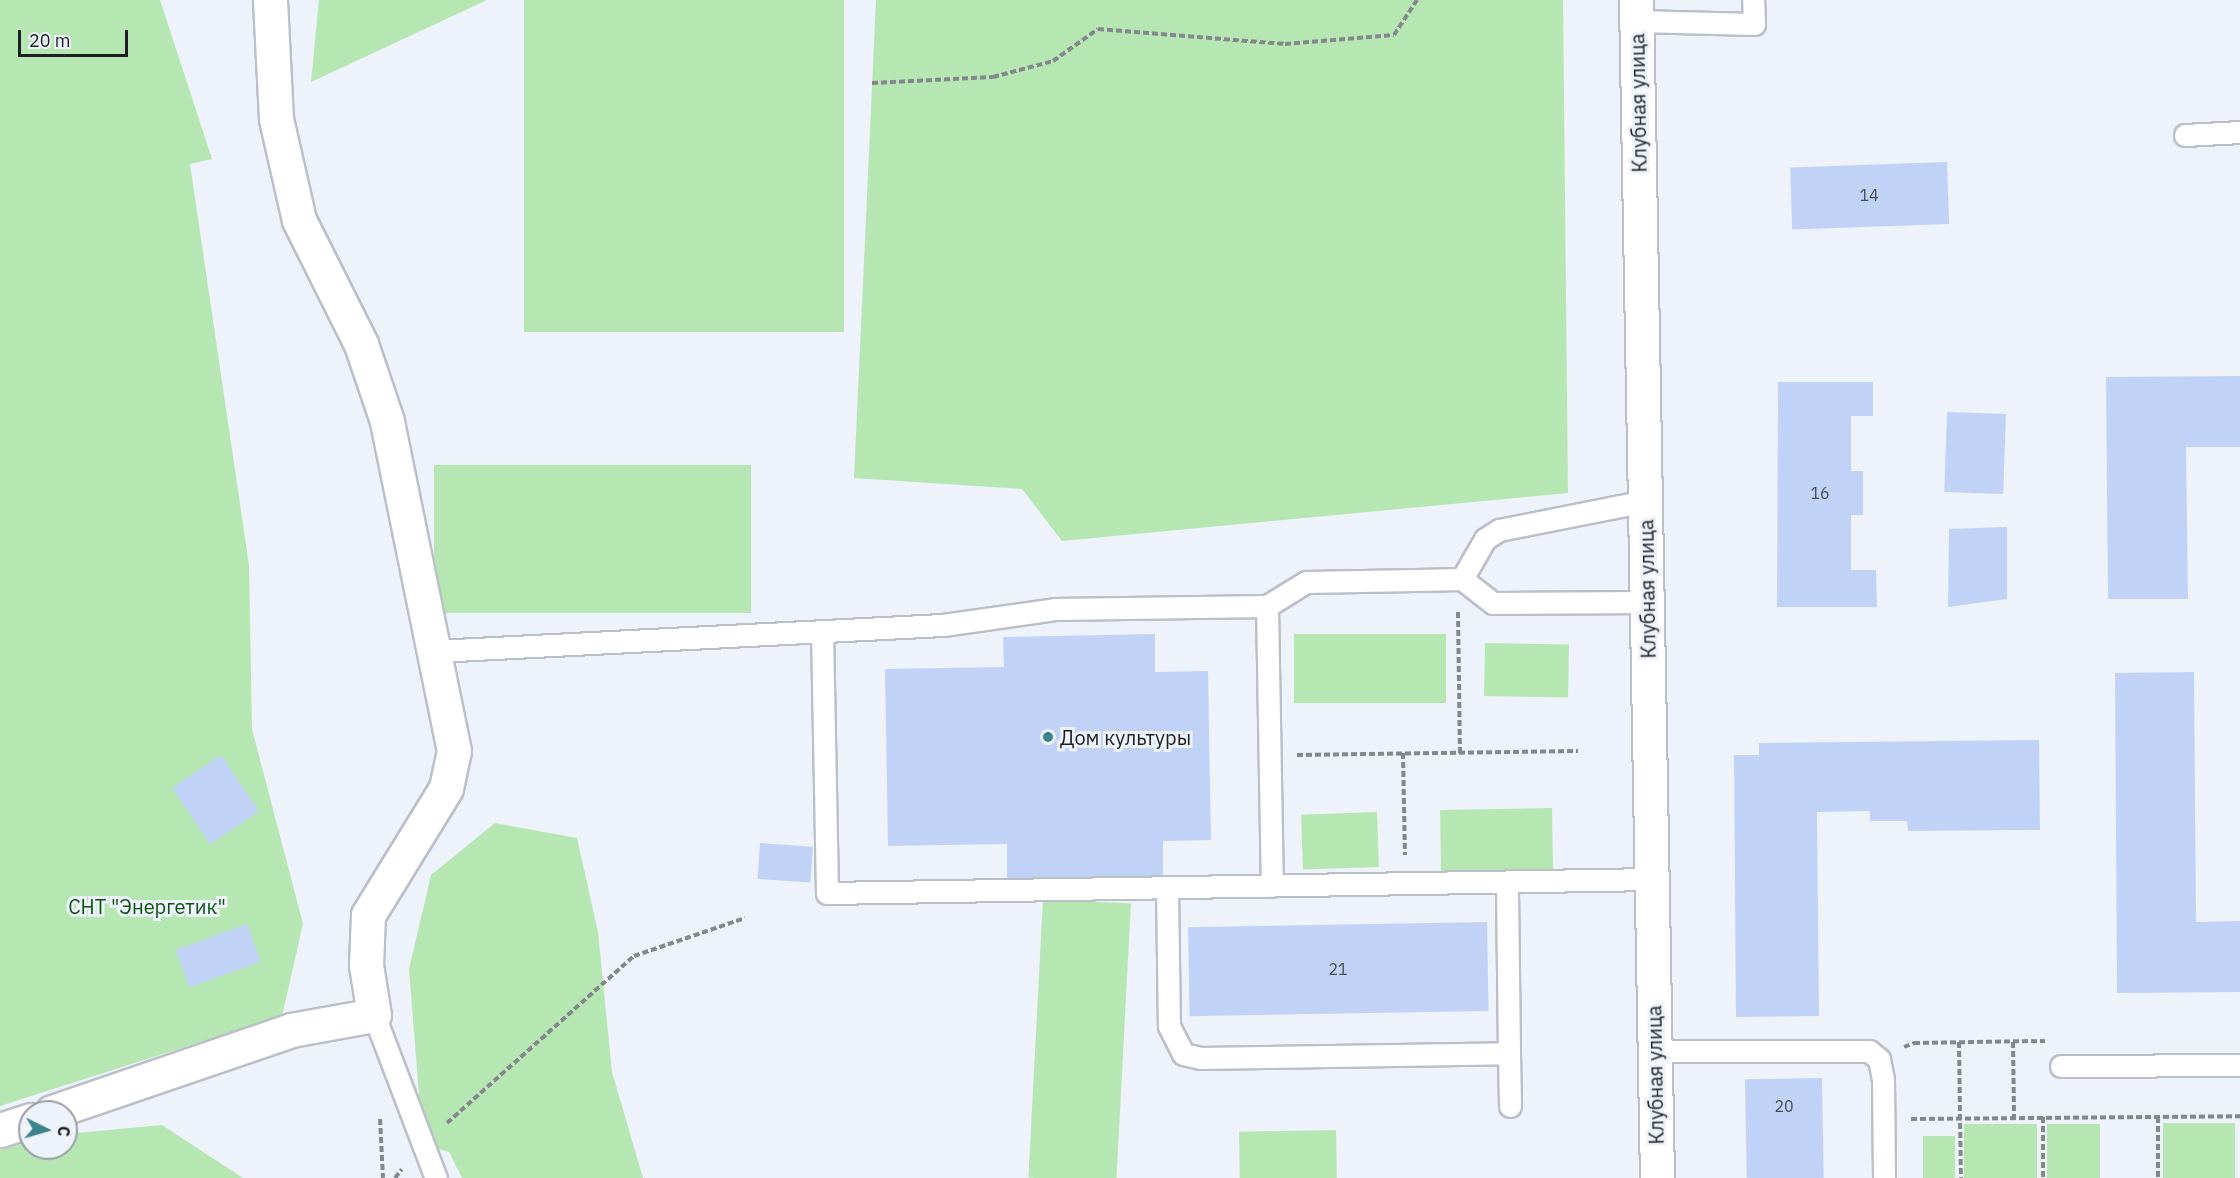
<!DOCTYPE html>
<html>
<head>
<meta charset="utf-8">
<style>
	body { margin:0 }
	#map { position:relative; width:2240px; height:1178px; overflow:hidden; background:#eef2fa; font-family:"IBM Plex Sans",sans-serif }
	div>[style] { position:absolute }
	.green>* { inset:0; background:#b6e7b3; transform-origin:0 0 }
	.building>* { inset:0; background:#c0d3f7; transform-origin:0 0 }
	.path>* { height:4px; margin-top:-2px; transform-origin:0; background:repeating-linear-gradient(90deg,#84878c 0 6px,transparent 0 9px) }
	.roads { filter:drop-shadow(2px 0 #bbbfc7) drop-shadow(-2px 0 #bbbfc7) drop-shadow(0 2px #bbbfc7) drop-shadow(0 -2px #bbbfc7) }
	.lane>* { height:21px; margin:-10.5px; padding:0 10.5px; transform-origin:10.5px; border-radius:10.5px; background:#fff }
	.street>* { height:33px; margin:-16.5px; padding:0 16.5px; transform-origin:16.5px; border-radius:16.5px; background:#fff }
	.secondary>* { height:33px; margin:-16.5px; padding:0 16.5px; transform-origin:16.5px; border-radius:16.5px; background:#fff }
	.dots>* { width:16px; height:16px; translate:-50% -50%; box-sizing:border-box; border:3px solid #eef2fa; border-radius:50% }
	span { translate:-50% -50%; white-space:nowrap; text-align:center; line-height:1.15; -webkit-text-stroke:6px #eef2fa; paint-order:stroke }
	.number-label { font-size:16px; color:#464c56 }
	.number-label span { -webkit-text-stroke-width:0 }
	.street-label { font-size:20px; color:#1d1f21 }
	.poi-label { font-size:20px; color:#1d1f21 }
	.left { translate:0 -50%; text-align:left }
	.park-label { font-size:20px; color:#0a530e }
	.north { position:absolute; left:18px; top:1100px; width:60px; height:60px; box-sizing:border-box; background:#eef2fa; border:2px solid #9a9ea3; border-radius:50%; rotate:95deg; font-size:16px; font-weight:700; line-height:24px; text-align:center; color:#1d1f21 }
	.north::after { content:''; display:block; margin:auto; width:21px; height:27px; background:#3c848b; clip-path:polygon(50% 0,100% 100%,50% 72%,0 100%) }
	.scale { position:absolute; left:18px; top:30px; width:110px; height:27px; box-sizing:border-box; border:3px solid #1d1f21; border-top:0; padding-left:8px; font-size:18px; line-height:21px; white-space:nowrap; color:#1d1f21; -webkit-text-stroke:4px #eef2fa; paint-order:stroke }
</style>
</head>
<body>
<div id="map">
	<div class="green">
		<div style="clip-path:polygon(0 0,160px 0,212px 159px,190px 164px,249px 565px,252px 729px,303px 924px,282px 1016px,0 1106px)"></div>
		<div style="clip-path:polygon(319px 0,487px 0,311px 82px)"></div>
		<div style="left:524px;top:0;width:320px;height:332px"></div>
		<div style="clip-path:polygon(876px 0,1563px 0,1568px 493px,1062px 541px,1022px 489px,854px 478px)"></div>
		<div style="left:751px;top:465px;width:148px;height:317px;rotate:90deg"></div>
		<div style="left:1294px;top:634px;width:152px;height:69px"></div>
		<div style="left:1485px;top:643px;width:84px;height:53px;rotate:1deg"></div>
		<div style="left:1552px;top:808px;width:66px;height:112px;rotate:89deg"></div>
		<div style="left:1377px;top:812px;width:55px;height:76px;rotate:88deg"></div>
		<div style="clip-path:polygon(495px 823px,577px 838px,598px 932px,612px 1072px,643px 1178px,462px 1178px,449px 1152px,423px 1145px,409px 969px,431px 875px)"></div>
		<div style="left:1043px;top:899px;width:88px;height:279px;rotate:3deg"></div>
		<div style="left:2163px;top:1123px;width:72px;height:55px"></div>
		<div style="left:2037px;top:1124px;width:54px;height:73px;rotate:90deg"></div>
		<div style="left:2047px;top:1124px;width:53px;height:54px"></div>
		<div style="clip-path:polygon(162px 1125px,243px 1178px,0 1178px,0 1150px,30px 1142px,30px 1148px,66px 1148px,66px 1134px)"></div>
		<div style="left:1336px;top:1130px;width:48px;height:97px;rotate:89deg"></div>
		<div style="left:1923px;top:1136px;width:32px;height:42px"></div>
	</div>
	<div class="building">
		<div style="left:1947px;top:162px;width:62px;height:157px;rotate:88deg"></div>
		<div style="clip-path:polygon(2240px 376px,2240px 447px,2186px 447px,2188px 599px,2108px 599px,2106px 377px)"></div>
		<div style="clip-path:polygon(1778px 382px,1873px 382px,1873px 416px,1851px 416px,1851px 471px,1863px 471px,1863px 515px,1851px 515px,1851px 570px,1876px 570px,1877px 607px,1777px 607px)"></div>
		<div style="left:1947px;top:412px;width:59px;height:80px;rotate:2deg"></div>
		<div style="clip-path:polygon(2007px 527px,2007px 599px,1948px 607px,1949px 529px)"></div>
		<div style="clip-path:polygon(1155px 634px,1155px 672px,1208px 671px,1211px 840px,1163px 841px,1163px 877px,1007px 880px,1007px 844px,888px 846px,885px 669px,1004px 667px,1003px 637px)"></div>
		<div style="clip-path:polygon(2194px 672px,2196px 922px,2240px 921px,2240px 992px,2117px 993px,2115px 673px)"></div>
		<div style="clip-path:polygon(2039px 740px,2040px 830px,1908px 831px,1907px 821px,1870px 821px,1870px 811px,1817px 812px,1819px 1016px,1736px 1017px,1734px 755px,1759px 755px,1759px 743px)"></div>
		<div style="left:221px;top:755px;width:68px;height:59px;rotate:56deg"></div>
		<div style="left:760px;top:843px;width:53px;height:36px;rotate:4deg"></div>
		<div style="left:1487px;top:922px;width:89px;height:299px;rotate:89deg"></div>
		<div style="left:247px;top:924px;width:40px;height:76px;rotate:70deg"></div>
		<div style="left:1822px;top:1078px;width:100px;height:77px;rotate:89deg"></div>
	</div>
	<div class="path">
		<div style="left:872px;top:83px;width:121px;rotate:-2.8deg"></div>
		<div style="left:993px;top:77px;width:62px;rotate:-14.9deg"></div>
		<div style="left:1053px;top:61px;width:55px;rotate:-35.4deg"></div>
		<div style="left:1098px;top:29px;width:188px;rotate:4.6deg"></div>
		<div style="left:1285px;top:44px;width:109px;rotate:-4.7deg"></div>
		<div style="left:1394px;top:35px;width:42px;rotate:-56.7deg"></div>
		<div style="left:1458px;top:612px;width:141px;rotate:89.2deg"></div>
		<div style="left:1403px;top:753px;width:102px;rotate:88.9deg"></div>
		<div style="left:1297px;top:755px;width:281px;rotate:-0.8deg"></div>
		<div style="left:1959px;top:1042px;width:136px;rotate:89.2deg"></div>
		<div style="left:2013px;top:1042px;width:76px;rotate:89.2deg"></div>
		<div style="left:1904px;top:1047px;width:11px;rotate:-22deg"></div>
		<div style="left:1914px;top:1043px;width:131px;rotate:-0.9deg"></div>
		<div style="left:2043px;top:1117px;width:61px;rotate:90deg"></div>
		<div style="left:2158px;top:1117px;width:61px;rotate:90deg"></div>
		<div style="left:380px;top:1119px;width:59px;rotate:87.1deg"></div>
		<div style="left:1911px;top:1119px;width:329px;rotate:-0.5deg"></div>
		<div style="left:447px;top:1123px;width:251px;rotate:-41.8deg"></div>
		<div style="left:634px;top:956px;width:117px;rotate:-18.9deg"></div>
		<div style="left:395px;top:1178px;width:11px;rotate:-52deg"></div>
	</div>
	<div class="roads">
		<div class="lane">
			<div style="left:1636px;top:21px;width:118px;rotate:1.5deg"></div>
			<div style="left:1754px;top:24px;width:24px;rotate:-92deg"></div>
			<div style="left:2185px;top:135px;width:55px;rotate:-3.1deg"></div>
			<div style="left:1462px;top:579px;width:46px;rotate:-60.1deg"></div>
			<div style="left:1485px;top:539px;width:17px;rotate:-33deg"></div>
			<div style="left:1499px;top:530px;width:150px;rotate:-11.2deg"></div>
			<div style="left:1267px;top:606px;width:280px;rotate:89deg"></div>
			<div style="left:822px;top:631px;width:262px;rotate:88.9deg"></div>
			<div style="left:827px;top:893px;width:825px;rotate:-0.97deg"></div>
			<div style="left:436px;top:651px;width:508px;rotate:-2.94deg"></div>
			<div style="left:943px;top:625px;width:113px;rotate:-8.1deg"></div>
			<div style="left:1055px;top:609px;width:212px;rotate:-0.8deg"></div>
			<div style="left:1267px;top:606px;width:46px;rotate:-31.6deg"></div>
			<div style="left:1306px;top:582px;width:156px;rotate:-1.1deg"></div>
			<div style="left:1462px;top:579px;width:39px;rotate:38deg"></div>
			<div style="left:1493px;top:603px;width:154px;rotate:-0.4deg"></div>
			<div style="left:1167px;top:887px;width:139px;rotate:89.2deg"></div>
			<div style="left:1169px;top:1026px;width:31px;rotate:63deg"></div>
			<div style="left:1183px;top:1054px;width:17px;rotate:13deg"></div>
			<div style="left:1200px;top:1058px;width:309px;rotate:-0.9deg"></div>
			<div style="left:1509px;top:1053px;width:171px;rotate:-90.7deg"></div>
			<div style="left:374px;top:1015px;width:174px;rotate:69.2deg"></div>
			<div style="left:1655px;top:1051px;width:214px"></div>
			<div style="left:1869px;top:1051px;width:13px;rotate:39deg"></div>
			<div style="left:1879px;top:1059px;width:21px;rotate:79deg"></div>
			<div style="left:1883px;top:1080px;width:98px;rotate:89.4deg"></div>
			<div style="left:1509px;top:1053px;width:53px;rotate:88.9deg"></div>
			<div style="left:2061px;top:1066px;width:179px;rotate:-0.3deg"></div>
		</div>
		<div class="street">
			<div style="left:52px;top:1112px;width:253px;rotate:-18.9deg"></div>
			<div style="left:291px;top:1030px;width:84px;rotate:-10.2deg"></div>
			<div style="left:374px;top:1015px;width:51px;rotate:-99.1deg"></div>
			<div style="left:366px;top:965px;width:50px;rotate:-87.7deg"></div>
			<div style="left:368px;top:915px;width:149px;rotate:-58.4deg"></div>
			<div style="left:446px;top:788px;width:38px;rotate:-78deg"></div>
			<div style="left:454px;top:751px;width:337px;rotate:-101.5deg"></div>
			<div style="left:387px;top:421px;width:81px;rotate:-108.7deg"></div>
			<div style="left:361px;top:344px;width:139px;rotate:-116.6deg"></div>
			<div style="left:299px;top:220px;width:104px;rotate:-102.8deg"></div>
			<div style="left:276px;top:119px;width:119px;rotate:-92.9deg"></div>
			<div style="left:0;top:1130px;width:32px;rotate:-18deg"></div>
		</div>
		<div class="secondary">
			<div style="left:1636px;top:0;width:1178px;rotate:88.98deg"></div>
		</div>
	</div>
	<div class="dots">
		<div style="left:1048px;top:737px;background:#3c848b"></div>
	</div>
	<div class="number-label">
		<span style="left:1869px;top:195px">14</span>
		<span style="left:1820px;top:493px">16</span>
		<span style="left:1338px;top:969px">21</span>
		<span style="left:1784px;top:1106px">20</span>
	</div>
	<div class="street-label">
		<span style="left:1638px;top:103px;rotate:-91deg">Клубная улица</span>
		<span style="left:1647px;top:589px;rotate:-91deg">Клубная улица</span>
		<span style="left:1655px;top:1075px;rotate:-91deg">Клубная улица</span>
	</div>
	<div class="poi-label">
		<span class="left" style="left:1060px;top:737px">Дом культуры</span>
	</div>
	<div class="park-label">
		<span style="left:147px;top:906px">СНТ "Энергетик"</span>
	</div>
	<div class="north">С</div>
	<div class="scale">20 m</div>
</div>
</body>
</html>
